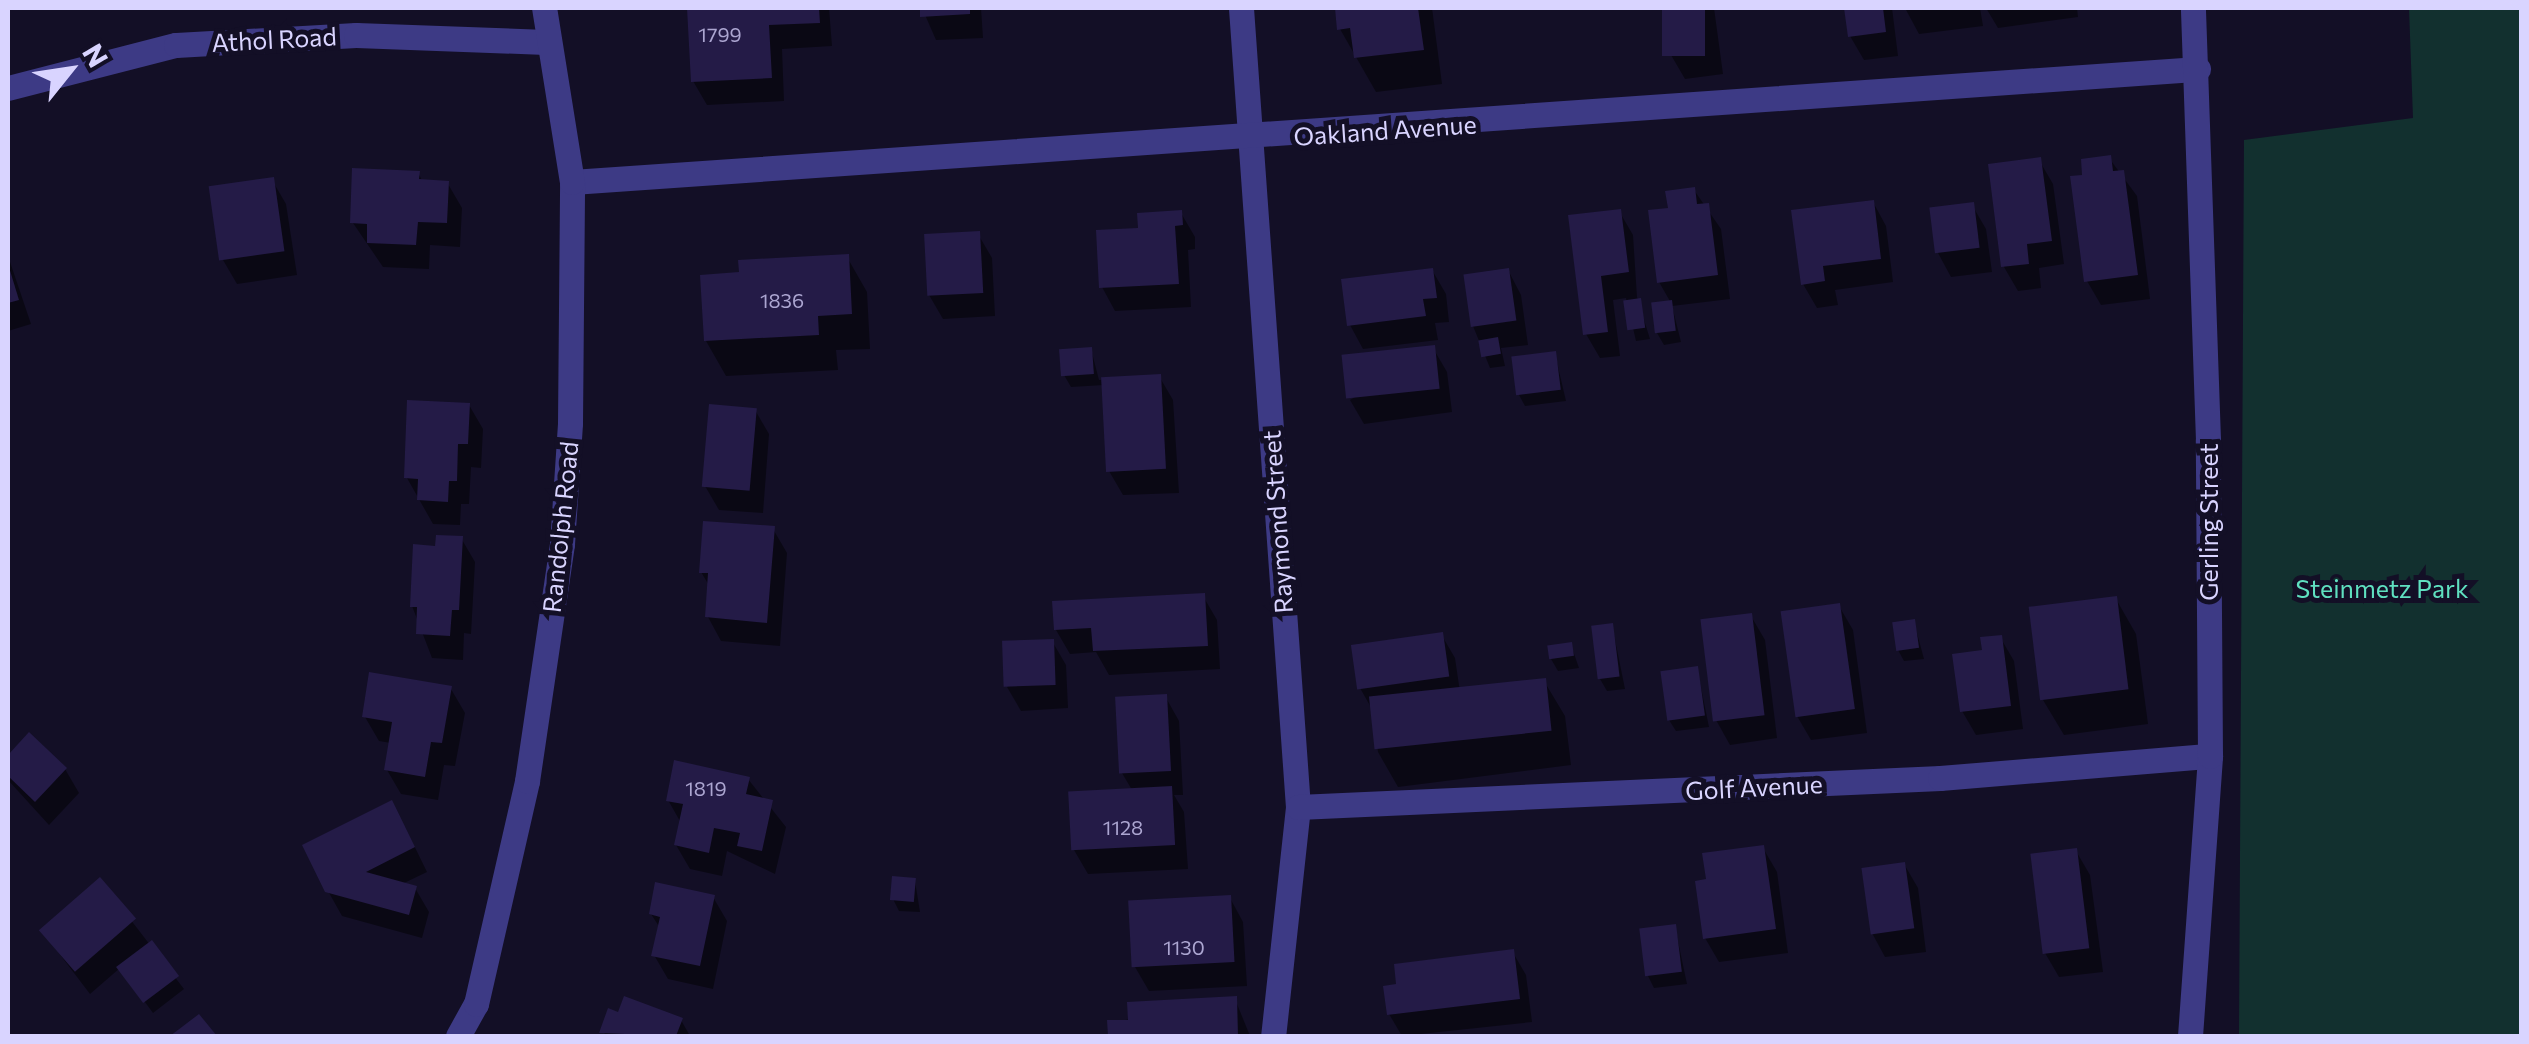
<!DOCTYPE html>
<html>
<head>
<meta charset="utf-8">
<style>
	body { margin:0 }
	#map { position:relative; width:2529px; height:1044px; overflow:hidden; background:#130f26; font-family:Commissioner,sans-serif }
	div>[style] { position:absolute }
	.green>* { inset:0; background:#12302f }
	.shadow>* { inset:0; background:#0007 }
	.building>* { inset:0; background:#241b47; transform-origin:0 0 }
	.minor>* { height:25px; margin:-12.5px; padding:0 12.5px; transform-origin:12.5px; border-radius:12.5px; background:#3d3a85 }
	span { translate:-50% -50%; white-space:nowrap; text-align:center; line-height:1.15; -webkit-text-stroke:10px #130f26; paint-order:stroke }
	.number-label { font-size:20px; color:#aca6d1 }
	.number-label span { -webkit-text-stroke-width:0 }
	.street-label { font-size:25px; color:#d9d4ff }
	.park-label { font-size:25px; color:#5fe0c0 }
	.frame { position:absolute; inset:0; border:10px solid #d9d4ff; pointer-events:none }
	.north { position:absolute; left:20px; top:20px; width:100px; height:100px; -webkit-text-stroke:8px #130f26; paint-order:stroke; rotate:60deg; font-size:28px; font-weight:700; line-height:40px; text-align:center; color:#d9d4ff }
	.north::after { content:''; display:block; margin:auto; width:35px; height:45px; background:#d9d4ff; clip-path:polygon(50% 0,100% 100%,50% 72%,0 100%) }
</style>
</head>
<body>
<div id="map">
	<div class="green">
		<div style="clip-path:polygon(2409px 8px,2521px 8px,2521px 1036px,2239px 1036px,2244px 140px,2413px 118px)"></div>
	</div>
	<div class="shadow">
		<div style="clip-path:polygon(689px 8px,829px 8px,832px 46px,782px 49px,784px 101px,707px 105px,693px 81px)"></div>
		<div style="clip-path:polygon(922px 8px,981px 8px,983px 38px,936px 40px)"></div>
		<div style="clip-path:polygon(1337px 8px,1432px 8px,1442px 84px,1376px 92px,1340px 29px)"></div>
		<div style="clip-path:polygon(1658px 8px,1714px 8px,1723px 74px,1685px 79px,1671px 55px,1665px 8px)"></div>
		<div style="clip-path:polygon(1847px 8px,1892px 8px,1898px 56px,1864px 60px,1850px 36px)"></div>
		<div style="clip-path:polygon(1980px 8px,1983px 26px,1919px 34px,1905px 8px)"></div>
		<div style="clip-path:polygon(1986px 8px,2077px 8px,2078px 17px,1998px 28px)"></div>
		<div style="clip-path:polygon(2109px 158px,2137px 196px,2150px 299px,2101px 305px,2087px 281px,2085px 177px)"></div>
		<div style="clip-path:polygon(2039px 160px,2053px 184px,2064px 264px,2039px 268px,2041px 288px,2018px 291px,2004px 267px)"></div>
		<div style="clip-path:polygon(418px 173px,423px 182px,448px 184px,462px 208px,460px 247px,430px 245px,429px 269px,383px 267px,353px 223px)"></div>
		<div style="clip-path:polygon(272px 180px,286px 204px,297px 275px,237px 284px,223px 260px)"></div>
		<div style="clip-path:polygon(1694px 190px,1721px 229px,1730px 299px,1672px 306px,1681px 342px,1664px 345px,1657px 333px,1671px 303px,1659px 282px,1671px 210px)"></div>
		<div style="clip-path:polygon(1873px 202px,1886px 226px,1893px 282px,1835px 290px,1838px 305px,1817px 308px,1803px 284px)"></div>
		<div style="clip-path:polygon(1972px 205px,1986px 229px,1992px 272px,1951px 277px,1938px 253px)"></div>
		<div style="clip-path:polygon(1619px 211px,1633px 235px,1637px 297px,1650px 339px,1636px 341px,1626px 298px,1613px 300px,1620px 356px,1600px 358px,1586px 334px,1571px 218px)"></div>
		<div style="clip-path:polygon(1181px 213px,1195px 237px,1195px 249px,1188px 250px,1191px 307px,1115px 311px,1102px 287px,1141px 230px)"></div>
		<div style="clip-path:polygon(978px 234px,992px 258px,995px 316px,943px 319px,929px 295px)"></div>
		<div style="clip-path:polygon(8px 256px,31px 324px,8px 331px)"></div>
		<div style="clip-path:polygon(847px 257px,867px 292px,870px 349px,836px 350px,838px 370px,726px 376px,706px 341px)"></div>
		<div style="clip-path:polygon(1432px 270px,1446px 294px,1449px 322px,1435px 323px,1438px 340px,1363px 349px,1350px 325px)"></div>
		<div style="clip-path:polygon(1508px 270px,1521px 295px,1528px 345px,1501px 348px,1505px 366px,1490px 368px,1473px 326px)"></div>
		<div style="clip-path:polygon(1433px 348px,1447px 372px,1452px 412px,1364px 424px,1350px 400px)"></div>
		<div style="clip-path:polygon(1091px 349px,1099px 380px,1159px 376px,1173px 400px,1179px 493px,1123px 495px,1109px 471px,1104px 385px,1071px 387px,1064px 375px)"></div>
		<div style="clip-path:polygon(1555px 354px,1566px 401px,1525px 406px,1519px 395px)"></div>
		<div style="clip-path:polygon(469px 405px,483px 429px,481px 468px,471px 467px,469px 504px,461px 504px,460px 525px,433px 524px,407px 478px)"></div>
		<div style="clip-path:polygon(755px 410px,769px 434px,763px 513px,719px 510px,705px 486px)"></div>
		<div style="clip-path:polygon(773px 529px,787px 553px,780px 646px,721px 641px,708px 617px,710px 587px,701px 572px)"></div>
		<div style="clip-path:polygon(461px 538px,475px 562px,471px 634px,464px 633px,463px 660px,432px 658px,412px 606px,437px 549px)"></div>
		<div style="clip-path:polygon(1203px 596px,1217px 620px,1220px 669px,1109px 675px,1096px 652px,1070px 654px,1056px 630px)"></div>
		<div style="clip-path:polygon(2116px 599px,2136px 634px,2148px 724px,2064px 735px,2043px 700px)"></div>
		<div style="clip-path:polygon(1839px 606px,1853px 630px,1867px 733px,1811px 740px,1797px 716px)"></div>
		<div style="clip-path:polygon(1751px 616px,1765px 640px,1777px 738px,1730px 745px,1716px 720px)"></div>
		<div style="clip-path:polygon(1914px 622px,1924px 659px,1904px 661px,1898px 650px)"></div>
		<div style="clip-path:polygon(1612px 625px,1625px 689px,1607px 691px,1600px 679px)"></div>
		<div style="clip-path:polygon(1441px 634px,1455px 658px,1460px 692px,1544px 681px,1565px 716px,1571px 765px,1398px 787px,1378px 752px,1373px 711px,1360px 688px)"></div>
		<div style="clip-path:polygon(2000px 637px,2014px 661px,2023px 729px,1976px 735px,1962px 711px)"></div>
		<div style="clip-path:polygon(1052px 641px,1066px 665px,1068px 708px,1021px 711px,1007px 687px)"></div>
		<div style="clip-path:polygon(1571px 645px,1579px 668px,1558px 671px,1551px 659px)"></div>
		<div style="clip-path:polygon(1697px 668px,1709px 727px,1676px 731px,1669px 720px)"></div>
		<div style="clip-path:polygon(451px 689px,465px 713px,455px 766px,444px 765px,438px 800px,401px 794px,387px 770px,391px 743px,379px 741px,365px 717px)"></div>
		<div style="clip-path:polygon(1165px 696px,1179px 721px,1183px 795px,1174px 795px,1184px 812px,1188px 869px,1088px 874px,1074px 850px,1132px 790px,1122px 773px)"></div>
		<div style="clip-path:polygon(29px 736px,65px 769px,79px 793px,49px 825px,8px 780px,8px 758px)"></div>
		<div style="clip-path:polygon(748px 779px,786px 827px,775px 874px,727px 851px,722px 876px,690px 869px,676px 845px,681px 823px,668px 800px)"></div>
		<div style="clip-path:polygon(405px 827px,427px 872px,402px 884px,415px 888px,429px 912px,422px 938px,342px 916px,328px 891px)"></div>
		<div style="clip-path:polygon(1763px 848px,1777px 872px,1788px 953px,1719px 962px,1705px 938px)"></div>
		<div style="clip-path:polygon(2076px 851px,2090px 875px,2103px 972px,2059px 977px,2045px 953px)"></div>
		<div style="clip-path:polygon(1904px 864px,1918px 888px,1926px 952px,1885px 957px,1872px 933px)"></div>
		<div style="clip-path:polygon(100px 880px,184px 989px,153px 1013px,120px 968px,90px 994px,42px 931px)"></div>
		<div style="clip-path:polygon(915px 881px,920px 912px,899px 911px,893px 899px)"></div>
		<div style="clip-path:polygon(713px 897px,727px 921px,713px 989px,668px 979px,654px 955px,660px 928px,651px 914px)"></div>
		<div style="clip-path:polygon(1230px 898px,1243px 922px,1247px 986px,1149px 991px,1135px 967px)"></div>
		<div style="clip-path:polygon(1675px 927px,1687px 984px,1654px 988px,1648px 976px)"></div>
		<div style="clip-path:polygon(1512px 951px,1526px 975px,1532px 1022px,1402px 1036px,1389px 1014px)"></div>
		<div style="clip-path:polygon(1235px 999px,1250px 1036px,1111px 1036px,1110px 1023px)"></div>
		<div style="clip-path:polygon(610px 1012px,681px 1020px,690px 1036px,604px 1036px)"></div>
	</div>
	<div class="building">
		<div style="clip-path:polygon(687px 8px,819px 8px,820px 23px,769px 25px,772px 78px,691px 82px)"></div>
		<div style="clip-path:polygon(920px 8px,970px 8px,970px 14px,920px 17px)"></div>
		<div style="clip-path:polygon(1335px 8px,1418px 8px,1424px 50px,1354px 58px,1350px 28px,1337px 30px)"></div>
		<div style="left:1662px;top:8px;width:43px;height:48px"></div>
		<div style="clip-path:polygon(1844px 8px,1883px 8px,1886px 32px,1848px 37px)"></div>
		<div style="clip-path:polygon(2111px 155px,2113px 171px,2124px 170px,2138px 275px,2084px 282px,2070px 176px,2082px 175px,2081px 159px)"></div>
		<div style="clip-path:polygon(2041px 157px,2052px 241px,2027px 244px,2029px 264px,2001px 267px,1988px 164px)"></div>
		<div style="clip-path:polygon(352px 168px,420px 171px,419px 179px,449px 181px,447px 223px,418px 222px,416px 245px,367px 243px,367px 224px,350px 223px)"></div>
		<div style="left:274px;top:177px;width:75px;height:66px;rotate:82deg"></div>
		<div style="clip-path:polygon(1695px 187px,1697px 204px,1709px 203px,1718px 275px,1657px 283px,1648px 210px,1668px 208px,1665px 191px)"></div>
		<div style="clip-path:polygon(1874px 200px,1881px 259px,1823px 266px,1825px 281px,1801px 285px,1791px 210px)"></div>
		<div style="left:1974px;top:202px;width:46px;height:45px;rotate:83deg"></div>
		<div style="clip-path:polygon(1621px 209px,1629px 272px,1601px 276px,1608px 332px,1583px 335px,1568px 215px)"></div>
		<div style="clip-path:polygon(1182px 210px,1183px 225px,1175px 226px,1179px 284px,1099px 288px,1096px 230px,1138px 228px,1137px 213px)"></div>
		<div style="left:980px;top:231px;width:62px;height:56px;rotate:87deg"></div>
		<div style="clip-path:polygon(849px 254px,852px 314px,818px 316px,819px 335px,704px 341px,700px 275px,739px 272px,738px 260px)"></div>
		<div style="clip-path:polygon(8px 264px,19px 300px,8px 303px)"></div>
		<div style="clip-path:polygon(1433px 268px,1437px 298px,1423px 299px,1426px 316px,1347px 326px,1341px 279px)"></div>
		<div style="left:1509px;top:268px;width:53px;height:46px;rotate:82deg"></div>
		<div style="left:1641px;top:298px;width:30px;height:18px;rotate:82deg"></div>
		<div style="left:1672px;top:300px;width:31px;height:21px;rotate:83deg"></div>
		<div style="left:1498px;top:337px;width:17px;height:20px;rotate:80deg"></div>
		<div style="left:1435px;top:345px;width:44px;height:94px;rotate:84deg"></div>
		<div style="left:1092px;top:347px;width:27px;height:33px;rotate:86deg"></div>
		<div style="left:1556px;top:351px;width:39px;height:45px;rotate:83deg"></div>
		<div style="left:1161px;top:374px;width:95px;height:60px;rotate:87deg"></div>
		<div style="clip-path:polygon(407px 400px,470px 403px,468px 444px,458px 444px,457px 481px,449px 481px,448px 502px,417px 500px,418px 479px,404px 478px)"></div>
		<div style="left:709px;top:404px;width:48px;height:83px;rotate:5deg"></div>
		<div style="clip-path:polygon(703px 521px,775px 526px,767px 623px,705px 617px,708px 573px,699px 573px)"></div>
		<div style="clip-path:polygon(436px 535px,463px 536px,459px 610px,452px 610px,450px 636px,416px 634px,417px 607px,410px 607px,413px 544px,435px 546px)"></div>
		<div style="clip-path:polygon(1205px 593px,1208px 646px,1093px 651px,1091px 628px,1054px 630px,1052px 601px)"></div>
		<div style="left:2117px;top:596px;width:94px;height:89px;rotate:83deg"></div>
		<div style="left:1840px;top:603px;width:107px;height:60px;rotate:82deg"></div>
		<div style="left:1752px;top:613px;width:103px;height:52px;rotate:83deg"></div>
		<div style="left:1915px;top:619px;width:29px;height:23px;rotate:82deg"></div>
		<div style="left:1613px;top:623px;width:54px;height:22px;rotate:83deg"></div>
		<div style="left:1443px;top:632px;width:45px;height:93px;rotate:82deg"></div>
		<div style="clip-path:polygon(2002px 635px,2011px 706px,1960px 712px,1952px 654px,1982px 650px,1980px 637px)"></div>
		<div style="left:1054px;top:639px;width:46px;height:52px;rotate:88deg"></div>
		<div style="left:1572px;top:642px;width:14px;height:25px;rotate:82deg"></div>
		<div style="left:1698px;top:666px;width:50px;height:38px;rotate:82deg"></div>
		<div style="clip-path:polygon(369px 672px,452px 686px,442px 743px,431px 742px,425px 777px,384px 770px,392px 722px,362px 717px)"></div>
		<div style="left:1546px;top:678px;width:53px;height:178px;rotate:84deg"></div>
		<div style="left:1167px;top:694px;width:77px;height:52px;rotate:87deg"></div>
		<div style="clip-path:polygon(29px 732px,67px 768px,35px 802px,8px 776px,8px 755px)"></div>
		<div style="clip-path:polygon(674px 760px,750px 777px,746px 794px,773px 800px,762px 851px,737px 846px,740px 833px,714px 828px,709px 853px,674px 845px,683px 804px,666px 801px)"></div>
		<div style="left:1172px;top:786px;width:59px;height:104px;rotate:87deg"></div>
		<div style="clip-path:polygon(392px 800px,415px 847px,366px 872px,417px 886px,409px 915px,325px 892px,302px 845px)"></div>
		<div style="clip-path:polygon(1764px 845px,1776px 929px,1703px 939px,1695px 881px,1706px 879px,1702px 853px)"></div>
		<div style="left:2077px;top:848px;width:101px;height:47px;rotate:83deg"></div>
		<div style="left:1905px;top:862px;width:67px;height:44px;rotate:82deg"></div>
		<div style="left:892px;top:876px;width:24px;height:24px;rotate:5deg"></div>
		<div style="left:100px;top:877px;width:55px;height:81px;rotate:49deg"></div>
		<div style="clip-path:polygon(655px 882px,715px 895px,700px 966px,651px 956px,660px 917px,649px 914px)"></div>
		<div style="left:1231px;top:895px;width:67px;height:103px;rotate:87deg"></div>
		<div style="left:1676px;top:924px;width:48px;height:37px;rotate:83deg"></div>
		<div style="left:152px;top:940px;width:45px;height:45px;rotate:53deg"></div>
		<div style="clip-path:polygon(1514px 949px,1520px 999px,1387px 1015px,1383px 986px,1396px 984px,1394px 964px)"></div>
		<div style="clip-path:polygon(624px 996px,683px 1018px,676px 1036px,599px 1033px,608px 1008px,618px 1012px)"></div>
		<div style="clip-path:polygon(1237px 996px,1238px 1036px,1108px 1036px,1107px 1020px,1128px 1020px,1127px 1002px)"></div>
		<div style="clip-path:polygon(199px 1014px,217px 1036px,170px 1036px)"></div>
	</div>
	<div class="minor">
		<div style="left:1241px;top:8px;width:801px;rotate:85.92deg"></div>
		<div style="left:1298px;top:807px;width:230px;rotate:96.2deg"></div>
		<div style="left:8px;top:88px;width:173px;rotate:-14.4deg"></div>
		<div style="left:176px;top:45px;width:180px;rotate:-3.2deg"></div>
		<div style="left:356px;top:35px;width:190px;rotate:2.1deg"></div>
		<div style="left:572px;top:182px;width:1630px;rotate:-3.98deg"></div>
		<div style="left:1298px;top:807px;width:643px;rotate:-2.59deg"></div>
		<div style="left:1940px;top:778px;width:271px;rotate:-4.7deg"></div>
		<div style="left:458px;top:1036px;width:37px;rotate:-61deg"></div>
		<div style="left:476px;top:1004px;width:229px;rotate:-77.1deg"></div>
		<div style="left:527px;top:781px;width:240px;rotate:-81.6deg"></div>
		<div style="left:562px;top:544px;width:121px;rotate:-86.2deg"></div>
		<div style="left:570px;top:423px;width:241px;rotate:-89.5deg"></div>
		<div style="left:572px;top:182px;width:176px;rotate:-99.1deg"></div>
		<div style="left:2190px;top:1036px;width:281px;rotate:-85.9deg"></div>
		<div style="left:2210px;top:756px;width:316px;rotate:-90.4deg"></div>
		<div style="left:2208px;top:440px;width:432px;rotate:-92deg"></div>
	</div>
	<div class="number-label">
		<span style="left:720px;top:34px">1799</span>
		<span style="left:782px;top:300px">1836</span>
		<span style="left:706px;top:788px">1819</span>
		<span style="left:1123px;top:827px">1128</span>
		<span style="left:1184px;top:947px">1130</span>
	</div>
	<div class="street-label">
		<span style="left:274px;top:39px;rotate:-3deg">Athol Road</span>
		<span style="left:1385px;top:130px;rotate:-4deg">Oakland Avenue</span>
		<span style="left:1277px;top:522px;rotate:-94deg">Raymond Street</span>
		<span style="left:2208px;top:522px;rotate:-90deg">Gerling Street</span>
		<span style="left:560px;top:527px;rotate:-84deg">Randolph Road</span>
		<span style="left:1754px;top:787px;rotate:-3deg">Golf Avenue</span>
	</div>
	<div class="park-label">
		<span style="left:2382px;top:588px">Steinmetz Park</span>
	</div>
	<div class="frame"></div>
	<div class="north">N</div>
</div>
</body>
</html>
